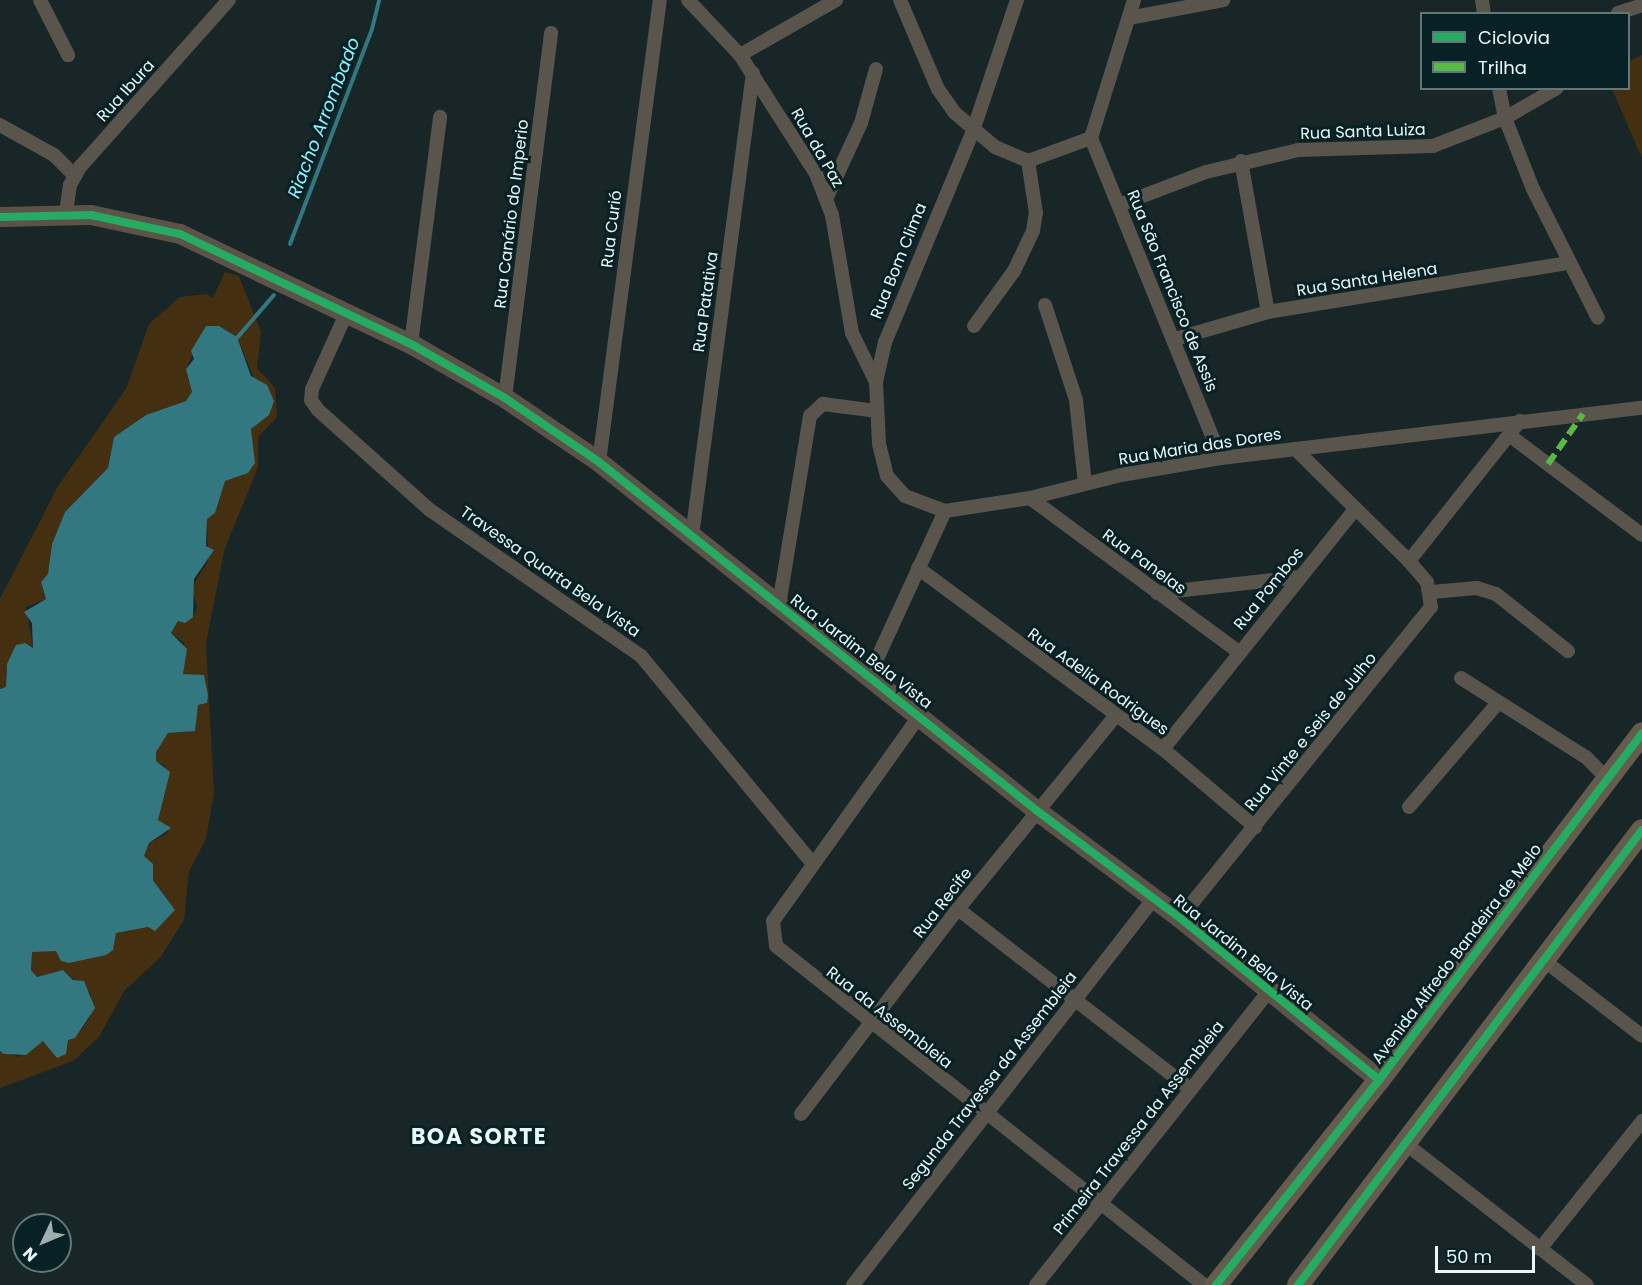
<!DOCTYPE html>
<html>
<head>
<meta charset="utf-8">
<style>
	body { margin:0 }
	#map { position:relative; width:1642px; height:1285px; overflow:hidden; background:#182628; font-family:Poppins,sans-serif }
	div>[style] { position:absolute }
	.green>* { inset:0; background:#442f10 }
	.water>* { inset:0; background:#337780 }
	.stream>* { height:4px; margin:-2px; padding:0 2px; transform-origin:2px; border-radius:2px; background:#337780 }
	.minor>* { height:14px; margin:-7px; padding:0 7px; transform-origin:7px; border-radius:7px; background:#59544c }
	.secondary>* { height:20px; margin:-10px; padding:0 10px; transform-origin:10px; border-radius:10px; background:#5b5348 }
	.trunk>* { height:22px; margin:-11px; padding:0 11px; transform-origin:11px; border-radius:11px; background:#665c4e }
	.quiet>* { height:6px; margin-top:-3px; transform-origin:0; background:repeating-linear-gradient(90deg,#58b947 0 12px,transparent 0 18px) }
	.cycleway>* { height:8px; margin:-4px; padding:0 4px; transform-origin:4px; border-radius:4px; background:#26ab63 }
	span { translate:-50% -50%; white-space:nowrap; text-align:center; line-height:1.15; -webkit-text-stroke:6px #082124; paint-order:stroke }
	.street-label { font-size:16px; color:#e9f7f9 }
	.water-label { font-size:18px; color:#91effc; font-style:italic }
	.district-label { font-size:22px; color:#e9f7f9; font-weight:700; letter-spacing:1.5px }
	.legend { position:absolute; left:1420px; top:12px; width:210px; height:78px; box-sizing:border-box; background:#082124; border:2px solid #627779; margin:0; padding:8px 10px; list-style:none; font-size:18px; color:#e9f7f9 }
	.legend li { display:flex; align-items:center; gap:12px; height:30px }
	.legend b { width:30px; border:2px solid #627779 }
	.north { position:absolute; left:12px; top:1213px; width:60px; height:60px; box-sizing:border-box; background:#082124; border:2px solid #627779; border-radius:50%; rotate:226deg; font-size:16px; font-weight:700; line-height:24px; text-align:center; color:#e9f7f9 }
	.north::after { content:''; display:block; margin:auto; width:21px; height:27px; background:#a0aeb0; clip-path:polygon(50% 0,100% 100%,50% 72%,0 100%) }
	.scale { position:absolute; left:1435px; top:1246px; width:100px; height:27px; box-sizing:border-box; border:3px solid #e9f7f9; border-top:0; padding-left:8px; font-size:18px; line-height:21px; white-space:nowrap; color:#e9f7f9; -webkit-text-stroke:4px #082124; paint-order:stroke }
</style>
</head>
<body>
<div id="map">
	<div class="green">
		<div style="clip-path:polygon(1642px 55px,1642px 158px,1612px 89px,1628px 88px,1629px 61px)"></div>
		<div style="clip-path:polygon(225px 272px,239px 276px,261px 332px,257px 368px,275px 388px,277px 417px,258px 437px,258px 467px,224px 551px,206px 644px,214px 793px,206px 839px,189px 871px,184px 920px,160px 958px,125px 990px,99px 1037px,73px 1061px,0 1088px,0 1051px,19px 1057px,43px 1041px,67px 1040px,80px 1032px,91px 1015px,91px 994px,63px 970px,37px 977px,31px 970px,32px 952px,37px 948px,56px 951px,69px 963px,97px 955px,116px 933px,148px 927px,175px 910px,153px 879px,144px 856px,149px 843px,169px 832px,158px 820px,165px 766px,156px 761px,156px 752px,161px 740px,168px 733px,180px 732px,198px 705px,207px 703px,195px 675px,183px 674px,184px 643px,171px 633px,178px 621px,193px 617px,197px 607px,192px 587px,208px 561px,207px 519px,225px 481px,248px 473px,251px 429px,269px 415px,237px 337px,219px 326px,206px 326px,186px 369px,192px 392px,186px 401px,146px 415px,114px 437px,108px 468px,65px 512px,52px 544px,49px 574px,41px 582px,46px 599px,26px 607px,33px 648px,7px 664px,6px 687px,0 689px,0 599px,58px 486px,126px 389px,149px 324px,180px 297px,207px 294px,213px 298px)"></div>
	</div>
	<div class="water">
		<div style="clip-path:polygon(206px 326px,219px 326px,237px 337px,251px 376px,267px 385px,274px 401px,269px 415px,251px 429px,255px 463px,248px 473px,225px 481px,215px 513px,207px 519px,206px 546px,214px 550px,194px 579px,193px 617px,185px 623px,178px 621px,171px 633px,187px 649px,183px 674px,204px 675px,208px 695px,207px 703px,198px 705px,195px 731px,168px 733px,156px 752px,156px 761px,170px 772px,158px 820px,171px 828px,149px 843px,144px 856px,153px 864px,153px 880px,175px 910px,155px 931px,148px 927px,116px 933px,113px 950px,106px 955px,69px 963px,61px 961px,56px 951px,32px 952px,31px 970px,37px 977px,63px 970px,73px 980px,84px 981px,95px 1008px,75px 1038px,68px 1040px,66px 1054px,57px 1058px,43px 1041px,26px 1055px,4px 1054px,0 1051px,0 689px,6px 687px,7px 664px,16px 645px,25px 643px,33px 648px,32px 623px,24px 612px,46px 599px,41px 582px,48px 574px,52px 544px,65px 512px,108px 468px,114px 437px,146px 415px,186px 401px,192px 392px,186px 369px,194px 359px,191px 351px)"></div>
	</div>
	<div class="stream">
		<div style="left:290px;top:244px;width:230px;rotate:-69.1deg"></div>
		<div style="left:372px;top:29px;width:30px;rotate:-76deg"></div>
		<div style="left:236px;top:339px;width:58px;rotate:-49.2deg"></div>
	</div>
	<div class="minor">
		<div style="left:40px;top:0;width:62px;rotate:63deg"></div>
		<div style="left:688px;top:0;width:76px;rotate:46.6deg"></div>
		<div style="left:740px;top:55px;width:141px;rotate:57.4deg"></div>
		<div style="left:816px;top:174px;width:44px;rotate:68.7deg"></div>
		<div style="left:832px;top:215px;width:120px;rotate:80.4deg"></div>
		<div style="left:852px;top:333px;width:55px;rotate:63.9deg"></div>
		<div style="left:900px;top:0;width:97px;rotate:66.9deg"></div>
		<div style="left:938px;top:89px;width:29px;rotate:55deg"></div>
		<div style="left:955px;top:113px;width:52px;rotate:40.4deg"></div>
		<div style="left:995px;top:147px;width:36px;rotate:23deg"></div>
		<div style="left:1028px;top:161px;width:67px;rotate:-20.1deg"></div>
		<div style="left:1017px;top:0;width:138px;rotate:108.6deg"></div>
		<div style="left:973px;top:131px;width:229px;rotate:112.6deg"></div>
		<div style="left:885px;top:342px;width:41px;rotate:102.7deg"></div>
		<div style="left:876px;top:382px;width:62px;rotate:87.2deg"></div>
		<div style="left:879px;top:444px;width:33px;rotate:76deg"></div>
		<div style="left:887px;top:476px;width:27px;rotate:48deg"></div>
		<div style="left:905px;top:496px;width:43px;rotate:20.6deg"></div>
		<div style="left:945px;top:511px;width:86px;rotate:-8.7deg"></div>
		<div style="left:1030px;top:498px;width:94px;rotate:-14.2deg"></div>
		<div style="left:1121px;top:475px;width:101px;rotate:-9.6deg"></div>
		<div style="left:1221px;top:458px;width:424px;rotate:-6.8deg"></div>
		<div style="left:1482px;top:0;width:14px;rotate:82deg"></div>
		<div style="left:1618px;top:13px;width:25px;rotate:-18deg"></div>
		<div style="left:1129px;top:18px;width:96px;rotate:-10.8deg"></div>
		<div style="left:740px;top:55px;width:111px;rotate:-29.8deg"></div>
		<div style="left:1499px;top:88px;width:31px;rotate:79deg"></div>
		<div style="left:1505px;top:118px;width:76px;rotate:68.5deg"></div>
		<div style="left:1533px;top:189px;width:144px;rotate:63.3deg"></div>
		<div style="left:0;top:125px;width:62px;rotate:29.1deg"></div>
		<div style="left:54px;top:155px;width:28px;rotate:45deg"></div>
		<div style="left:1091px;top:138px;width:345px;rotate:67.9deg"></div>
		<div style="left:1091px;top:138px;width:145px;rotate:-72.7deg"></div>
		<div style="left:1241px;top:161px;width:153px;rotate:79.9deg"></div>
		<div style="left:827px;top:197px;width:81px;rotate:-65.3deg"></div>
		<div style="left:861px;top:123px;width:56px;rotate:-74.5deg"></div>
		<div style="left:1119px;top:205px;width:93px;rotate:-20.8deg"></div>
		<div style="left:1206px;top:172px;width:95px;rotate:-13.4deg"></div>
		<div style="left:1298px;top:150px;width:135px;rotate:-1.7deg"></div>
		<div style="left:1433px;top:146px;width:77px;rotate:-21.3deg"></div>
		<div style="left:1505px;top:118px;width:60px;rotate:-30deg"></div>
		<div style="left:66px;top:213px;width:28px;rotate:-82deg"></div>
		<div style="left:70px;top:185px;width:21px;rotate:-61deg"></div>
		<div style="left:80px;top:167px;width:224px;rotate:-48.3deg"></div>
		<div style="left:1045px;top:305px;width:100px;rotate:71.9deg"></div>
		<div style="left:1076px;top:400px;width:84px;rotate:83.9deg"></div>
		<div style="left:347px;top:312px;width:85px;rotate:114.4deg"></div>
		<div style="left:312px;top:389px;width:11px;rotate:95deg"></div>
		<div style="left:311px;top:400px;width:12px;rotate:55deg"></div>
		<div style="left:318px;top:410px;width:150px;rotate:41.8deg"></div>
		<div style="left:430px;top:510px;width:257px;rotate:34.7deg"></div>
		<div style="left:641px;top:656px;width:270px;rotate:50.4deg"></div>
		<div style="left:974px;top:326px;width:68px;rotate:-54deg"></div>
		<div style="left:1014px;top:271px;width:44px;rotate:-64.6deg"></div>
		<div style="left:1033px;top:231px;width:18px;rotate:-81deg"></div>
		<div style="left:1036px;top:213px;width:53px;rotate:-98.7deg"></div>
		<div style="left:1175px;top:339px;width:97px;rotate:-16.2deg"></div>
		<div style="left:1268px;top:312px;width:303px;rotate:-9.3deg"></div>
		<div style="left:411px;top:344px;width:229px;rotate:-82.7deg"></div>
		<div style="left:505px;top:398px;width:368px;rotate:-82.8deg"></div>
		<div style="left:1509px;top:435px;width:166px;rotate:36.9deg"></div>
		<div style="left:599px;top:462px;width:466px;rotate:-82.5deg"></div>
		<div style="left:1030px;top:498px;width:260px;rotate:36.4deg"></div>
		<div style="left:692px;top:536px;width:467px;rotate:-82.5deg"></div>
		<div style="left:1409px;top:561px;width:179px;rotate:-51.6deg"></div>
		<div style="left:918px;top:568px;width:305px;rotate:36.5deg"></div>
		<div style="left:1163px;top:749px;width:121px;rotate:40.3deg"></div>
		<div style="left:1432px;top:592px;width:45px;rotate:-5.1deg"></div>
		<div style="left:1477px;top:588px;width:20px;rotate:18deg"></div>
		<div style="left:1496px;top:594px;width:92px;rotate:38.4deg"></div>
		<div style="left:1157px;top:593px;width:143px;rotate:-6.4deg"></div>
		<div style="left:779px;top:605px;width:192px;rotate:-80.7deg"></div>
		<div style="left:810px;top:416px;width:18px;rotate:-43deg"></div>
		<div style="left:823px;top:404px;width:53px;rotate:7.5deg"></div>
		<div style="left:870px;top:674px;width:179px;rotate:-65.3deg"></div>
		<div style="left:1461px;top:678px;width:149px;rotate:32.4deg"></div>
		<div style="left:1587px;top:758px;width:28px;rotate:46deg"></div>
		<div style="left:920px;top:715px;width:253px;rotate:125.5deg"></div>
		<div style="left:773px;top:921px;width:25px;rotate:83deg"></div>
		<div style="left:776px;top:946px;width:546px;rotate:38.38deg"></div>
		<div style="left:1163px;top:749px;width:307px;rotate:-51.3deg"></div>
		<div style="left:1409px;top:807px;width:134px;rotate:-49.5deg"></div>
		<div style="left:958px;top:909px;width:295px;rotate:37.8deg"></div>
		<div style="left:1180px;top:918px;width:400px;rotate:-51.1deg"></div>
		<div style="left:1431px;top:607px;width:25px;rotate:-99deg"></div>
		<div style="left:1427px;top:582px;width:28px;rotate:-131deg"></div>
		<div style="left:1409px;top:561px;width:160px;rotate:-135.5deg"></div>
		<div style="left:1546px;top:962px;width:121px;rotate:37.6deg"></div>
		<div style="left:801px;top:1114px;width:258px;rotate:-52.6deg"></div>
		<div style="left:958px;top:909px;width:250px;rotate:-50.8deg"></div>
		<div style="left:1406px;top:1144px;width:229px;rotate:37.9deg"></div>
		<div style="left:1540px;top:1249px;width:164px;rotate:-51.4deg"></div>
		<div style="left:853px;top:1285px;width:490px;rotate:-52.1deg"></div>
		<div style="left:1036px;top:1285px;width:374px;rotate:-51.6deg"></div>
	</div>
	<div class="secondary">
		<div style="left:0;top:217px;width:91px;rotate:-1.3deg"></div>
		<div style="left:91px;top:215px;width:91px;rotate:12.1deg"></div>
		<div style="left:180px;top:234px;width:256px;rotate:25.5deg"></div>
		<div style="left:411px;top:344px;width:108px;rotate:29.9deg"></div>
		<div style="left:505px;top:398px;width:114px;rotate:34.2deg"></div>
		<div style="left:599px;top:462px;width:559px;rotate:38.53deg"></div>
		<div style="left:1036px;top:810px;width:180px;rotate:36.9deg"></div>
		<div style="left:1180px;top:918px;width:257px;rotate:39.1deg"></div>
	</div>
	<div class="trunk">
		<div style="left:1216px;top:1285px;width:262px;rotate:-51.5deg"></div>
		<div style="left:1379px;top:1080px;width:435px;rotate:-52.8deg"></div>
		<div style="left:1298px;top:1285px;width:570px;rotate:-52.91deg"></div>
	</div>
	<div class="quiet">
		<div style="left:1548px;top:464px;width:61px;rotate:-55deg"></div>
	</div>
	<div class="cycleway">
		<div style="left:0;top:217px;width:91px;rotate:-1.3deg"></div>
		<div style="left:91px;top:215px;width:91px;rotate:12.1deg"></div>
		<div style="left:180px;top:234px;width:256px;rotate:25.5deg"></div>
		<div style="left:411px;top:344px;width:108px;rotate:29.9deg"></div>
		<div style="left:505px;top:398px;width:114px;rotate:34.2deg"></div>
		<div style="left:599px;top:462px;width:559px;rotate:38.53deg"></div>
		<div style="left:1036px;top:810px;width:180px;rotate:36.9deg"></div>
		<div style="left:1180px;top:918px;width:257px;rotate:39.1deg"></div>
		<div style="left:1216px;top:1285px;width:262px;rotate:-51.5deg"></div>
		<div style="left:1379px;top:1080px;width:435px;rotate:-52.8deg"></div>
		<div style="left:1298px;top:1285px;width:570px;rotate:-52.91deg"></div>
	</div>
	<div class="street-label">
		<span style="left:126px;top:91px;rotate:-48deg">Rua Ibura</span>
		<span style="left:1363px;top:132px;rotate:-2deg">Rua Santa Luiza</span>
		<span style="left:817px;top:148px;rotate:60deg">Rua da Paz</span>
		<span style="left:512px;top:214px;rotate:-83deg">Rua Canário do Imperio</span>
		<span style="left:612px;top:229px;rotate:-83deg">Rua Curió</span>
		<span style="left:899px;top:261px;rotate:-68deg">Rua Bom Clima</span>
		<span style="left:1367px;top:280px;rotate:-9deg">Rua Santa Helena</span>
		<span style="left:1172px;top:291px;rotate:68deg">Rua São Francisco de Assis</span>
		<span style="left:706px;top:302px;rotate:-82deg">Rua Patativa</span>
		<span style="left:1200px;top:447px;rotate:-9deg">Rua Maria das Dores</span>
		<span style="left:1144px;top:562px;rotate:36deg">Rua Panelas</span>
		<span style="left:550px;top:572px;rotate:35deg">Travessa Quarta Bela Vista</span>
		<span style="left:1269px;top:589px;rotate:-51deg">Rua Pombos</span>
		<span style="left:861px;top:652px;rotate:38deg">Rua Jardim Bela Vista</span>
		<span style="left:1098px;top:682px;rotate:36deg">Rua Adelia Rodrigues</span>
		<span style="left:1311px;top:732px;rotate:-51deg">Rua Vinte e Seis de Julho</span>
		<span style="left:943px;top:903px;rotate:-52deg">Rua Recife</span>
		<span style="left:1243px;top:953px;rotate:39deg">Rua Jardim Bela Vista</span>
		<span style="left:1457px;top:954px;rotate:-53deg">Avenida Alfredo Bandeira de Melo</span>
		<span style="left:889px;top:1018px;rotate:38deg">Rua da Assembleia</span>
		<span style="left:990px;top:1081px;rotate:-52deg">Segunda Travessa da Assembleia</span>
		<span style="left:1139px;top:1128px;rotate:-52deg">Primeira Travessa da Assembleia</span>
	</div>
	<div class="water-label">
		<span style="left:324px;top:118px;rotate:-69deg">Riacho Arrombado</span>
	</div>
	<div class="district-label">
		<span style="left:479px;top:1137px">BOA SORTE</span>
	</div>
	<ul class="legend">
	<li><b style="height:8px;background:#26ab63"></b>Ciclovia</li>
	<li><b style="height:8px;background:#58b947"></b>Trilha</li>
	</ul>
	<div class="north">N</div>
	<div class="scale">50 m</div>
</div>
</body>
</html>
